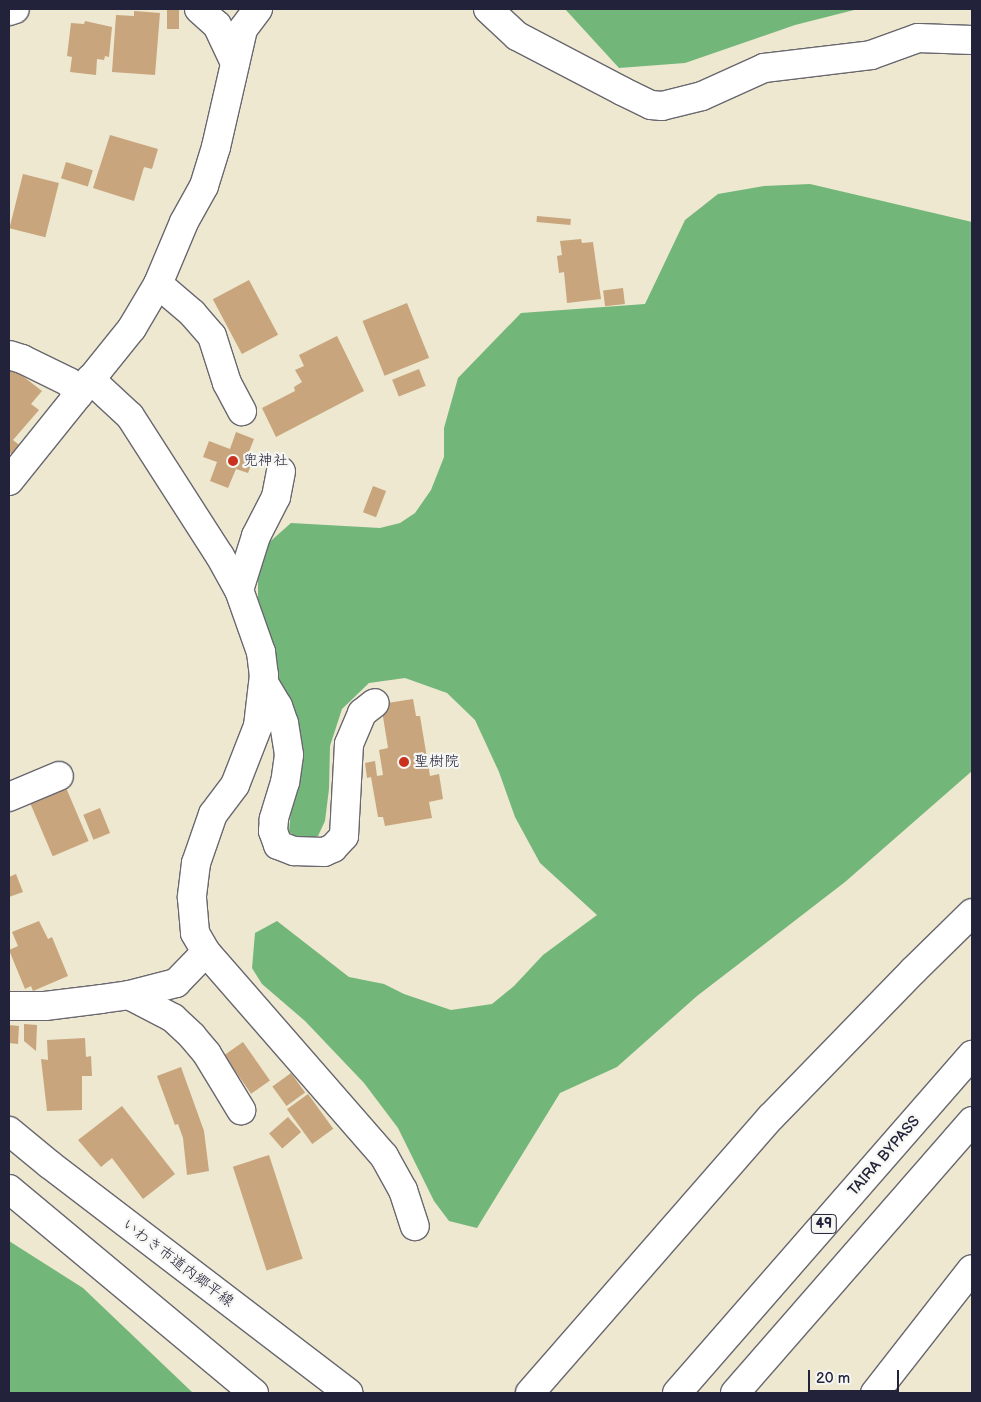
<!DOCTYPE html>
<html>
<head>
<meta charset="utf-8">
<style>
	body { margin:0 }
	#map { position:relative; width:981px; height:1402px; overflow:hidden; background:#ede8cf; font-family:"Balsamiq Sans","Klee One",sans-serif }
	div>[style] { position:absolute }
	.forest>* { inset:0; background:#73b67a }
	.building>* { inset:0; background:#c8a57c; transform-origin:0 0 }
	.roads { filter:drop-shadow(1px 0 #69676f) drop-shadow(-1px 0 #69676f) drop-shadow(0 1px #69676f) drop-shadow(0 -1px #69676f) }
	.minor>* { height:28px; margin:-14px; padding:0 14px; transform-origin:14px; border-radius:14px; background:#fff }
	.highway>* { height:28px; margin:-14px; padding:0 14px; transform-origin:14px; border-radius:14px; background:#fff }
	.dots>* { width:14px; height:14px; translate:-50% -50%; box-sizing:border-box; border:2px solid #f6f6f2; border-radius:50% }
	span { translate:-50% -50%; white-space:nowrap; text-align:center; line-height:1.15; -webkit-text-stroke:4.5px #f6f6f2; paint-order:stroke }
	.shield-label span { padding:1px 4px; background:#f6f6f2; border:1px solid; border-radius:4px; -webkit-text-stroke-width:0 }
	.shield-label { font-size:14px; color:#22223b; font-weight:700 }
	.poi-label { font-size:15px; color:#22223b }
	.left { translate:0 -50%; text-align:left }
	.street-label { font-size:15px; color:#22223b }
	.frame { position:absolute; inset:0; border:10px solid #22223b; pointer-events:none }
	.scale { position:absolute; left:808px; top:1370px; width:91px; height:22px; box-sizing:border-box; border:2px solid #22223b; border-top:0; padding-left:6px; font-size:15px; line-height:18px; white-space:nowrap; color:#22223b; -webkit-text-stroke:4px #f6f6f2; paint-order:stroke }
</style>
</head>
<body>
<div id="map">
	<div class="forest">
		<div style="clip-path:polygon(565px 9px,858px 9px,795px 25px,685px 63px,619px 68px)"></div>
		<div style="clip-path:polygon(810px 184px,972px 222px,972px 771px,845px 882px,697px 996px,617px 1067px,560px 1093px,477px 1228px,449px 1221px,434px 1201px,398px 1128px,364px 1083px,305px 1021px,262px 984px,252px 968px,255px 933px,277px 921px,349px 977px,384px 984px,404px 994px,451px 1010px,492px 1004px,514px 986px,543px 955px,597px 915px,540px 863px,515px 817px,499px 772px,475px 720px,447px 693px,405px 678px,369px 683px,342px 709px,330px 746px,329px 789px,325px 821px,318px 836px,301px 840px,289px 832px,296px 751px,265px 635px,258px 602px,258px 569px,265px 546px,291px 523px,380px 528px,400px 523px,415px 513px,431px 490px,444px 457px,444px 428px,458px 378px,521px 313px,645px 304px,685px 220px,718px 194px,764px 186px)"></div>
		<div style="clip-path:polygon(9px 1241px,83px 1288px,193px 1393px,9px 1393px)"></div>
	</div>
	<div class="building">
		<div style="left:167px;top:9px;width:12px;height:20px"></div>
		<div style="clip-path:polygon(134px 11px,160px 13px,155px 75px,112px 72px,116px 15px,134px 16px)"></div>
		<div style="clip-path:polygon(85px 21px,112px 27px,109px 57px,105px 56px,104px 60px,97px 59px,96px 75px,70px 72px,72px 57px,67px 56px,71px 23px,84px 24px)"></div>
		<div style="clip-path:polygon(110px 135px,158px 149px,152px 169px,144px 167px,134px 201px,93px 188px)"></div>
		<div style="left:66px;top:162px;width:28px;height:17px;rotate:17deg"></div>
		<div style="left:23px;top:174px;width:37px;height:56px;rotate:14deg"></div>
		<div style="left:537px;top:216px;width:34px;height:6px;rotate:5deg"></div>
		<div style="clip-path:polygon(581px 239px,582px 243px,593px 242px,601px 299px,567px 303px,564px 272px,559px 273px,557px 256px,562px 255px,560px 241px)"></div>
		<div style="left:249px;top:280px;width:62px;height:41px;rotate:62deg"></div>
		<div style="left:623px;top:288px;width:16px;height:20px;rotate:83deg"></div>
		<div style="left:407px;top:303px;width:59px;height:48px;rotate:68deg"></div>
		<div style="clip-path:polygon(337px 336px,364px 391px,276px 437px,262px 408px,295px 391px,294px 387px,302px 382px,295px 370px,304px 366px,299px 355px)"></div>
		<div style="clip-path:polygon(11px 367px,42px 391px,31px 404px,39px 410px,13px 440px,27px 451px,20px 460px,9px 452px,9px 371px)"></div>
		<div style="left:419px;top:369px;width:18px;height:29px;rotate:68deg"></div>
		<div style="clip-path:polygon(236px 432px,254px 439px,247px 457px,253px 460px,248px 473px,236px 469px,228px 488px,210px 481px,217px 462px,203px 457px,209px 441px,230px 449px)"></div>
		<div style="left:373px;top:486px;width:14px;height:28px;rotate:21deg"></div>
		<div style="clip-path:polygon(413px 699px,416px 716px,420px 716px,430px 776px,439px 774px,443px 799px,429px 802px,432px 818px,385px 826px,383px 817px,378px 817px,371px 777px,367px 778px,365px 763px,375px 761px,377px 776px,383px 775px,379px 750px,388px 748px,381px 704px)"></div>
		<div style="left:64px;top:783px;width:63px;height:39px;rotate:67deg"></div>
		<div style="left:100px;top:808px;width:27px;height:18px;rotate:68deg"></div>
		<div style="clip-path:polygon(16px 874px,23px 892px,9px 897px,9px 877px)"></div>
		<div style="clip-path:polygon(39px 921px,48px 939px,52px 937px,68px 976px,33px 991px,31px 986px,25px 989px,9px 950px,18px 946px,12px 932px)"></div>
		<div style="clip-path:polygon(24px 1024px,37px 1025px,36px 1051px,24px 1041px)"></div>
		<div style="clip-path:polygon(9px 1025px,19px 1026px,18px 1044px,9px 1043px)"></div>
		<div style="clip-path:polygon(85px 1038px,86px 1057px,91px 1056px,92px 1076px,82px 1076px,82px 1110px,47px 1111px,41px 1059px,48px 1060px,47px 1040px)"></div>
		<div style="left:243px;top:1042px;width:47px;height:23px;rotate:55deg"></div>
		<div style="clip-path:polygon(181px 1067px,204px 1131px,209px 1171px,187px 1175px,183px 1138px,178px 1124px,175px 1125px,157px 1076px)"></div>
		<div style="left:291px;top:1073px;width:24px;height:23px;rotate:54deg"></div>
		<div style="left:308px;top:1094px;width:43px;height:26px;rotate:54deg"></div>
		<div style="clip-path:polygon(122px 1106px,175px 1174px,143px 1199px,112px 1158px,101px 1167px,78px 1140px)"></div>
		<div style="left:288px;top:1117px;width:20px;height:25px;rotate:49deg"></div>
		<div style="left:269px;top:1155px;width:109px;height:38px;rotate:72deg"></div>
	</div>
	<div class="roads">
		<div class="minor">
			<div style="left:199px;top:9px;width:24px;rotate:42deg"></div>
			<div style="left:217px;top:25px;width:42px;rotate:64.7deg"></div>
			<div style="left:488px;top:9px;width:40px;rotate:43deg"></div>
			<div style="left:517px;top:36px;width:119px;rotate:27.6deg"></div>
			<div style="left:622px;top:91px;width:32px;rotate:26deg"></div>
			<div style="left:651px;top:105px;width:11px;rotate:5deg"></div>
			<div style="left:662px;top:106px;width:41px;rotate:-14deg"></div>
			<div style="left:702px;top:96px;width:68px;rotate:-24.3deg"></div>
			<div style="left:764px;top:68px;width:108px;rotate:-6.9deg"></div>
			<div style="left:871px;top:55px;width:50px;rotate:-19.9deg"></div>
			<div style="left:918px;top:38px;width:54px;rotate:2.1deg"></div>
			<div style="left:9px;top:11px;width:6px;rotate:-18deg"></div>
			<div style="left:158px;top:284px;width:45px;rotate:40.5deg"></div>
			<div style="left:192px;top:313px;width:30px;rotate:49deg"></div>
			<div style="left:212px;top:336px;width:49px;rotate:72.3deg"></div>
			<div style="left:227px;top:383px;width:32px;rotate:62deg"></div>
			<div style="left:9px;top:355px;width:14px;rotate:17deg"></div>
			<div style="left:22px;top:359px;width:52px;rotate:26.1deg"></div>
			<div style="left:69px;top:382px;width:16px;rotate:55deg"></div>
			<div style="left:90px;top:379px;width:54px;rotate:42.8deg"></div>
			<div style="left:130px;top:416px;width:166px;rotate:57.3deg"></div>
			<div style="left:220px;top:556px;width:39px;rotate:61deg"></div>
			<div style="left:239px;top:590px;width:66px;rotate:70.5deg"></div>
			<div style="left:261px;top:652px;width:23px;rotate:83deg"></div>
			<div style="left:264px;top:675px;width:51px;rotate:96.7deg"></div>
			<div style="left:258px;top:726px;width:63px;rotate:111.3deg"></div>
			<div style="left:235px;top:785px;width:36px;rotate:127deg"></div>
			<div style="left:213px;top:814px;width:52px;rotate:109.1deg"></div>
			<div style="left:196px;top:863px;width:35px;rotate:97deg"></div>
			<div style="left:192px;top:898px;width:35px;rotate:85deg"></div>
			<div style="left:195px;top:933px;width:22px;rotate:60deg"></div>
			<div style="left:206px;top:952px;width:271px;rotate:48.9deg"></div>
			<div style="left:384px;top:1156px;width:39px;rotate:61deg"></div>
			<div style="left:403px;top:1190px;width:38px;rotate:72deg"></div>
			<div style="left:9px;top:481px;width:196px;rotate:-51.2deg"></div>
			<div style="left:132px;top:328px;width:51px;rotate:-59.4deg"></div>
			<div style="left:158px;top:284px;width:67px;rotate:-67.2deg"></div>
			<div style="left:184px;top:222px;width:41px;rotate:-60.9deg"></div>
			<div style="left:204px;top:186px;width:41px;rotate:-72.9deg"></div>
			<div style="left:216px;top:147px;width:121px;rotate:-77.1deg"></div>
			<div style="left:243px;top:29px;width:25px;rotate:-53deg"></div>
			<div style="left:239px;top:590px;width:57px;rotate:-72.5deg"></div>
			<div style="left:256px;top:536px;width:44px;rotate:-62.9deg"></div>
			<div style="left:276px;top:497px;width:26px;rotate:-79deg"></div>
			<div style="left:264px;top:683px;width:27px;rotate:59deg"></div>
			<div style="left:278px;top:706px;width:18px;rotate:71deg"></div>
			<div style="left:284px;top:723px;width:32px;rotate:81deg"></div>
			<div style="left:289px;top:755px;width:27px;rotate:98deg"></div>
			<div style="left:285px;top:782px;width:39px;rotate:107deg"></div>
			<div style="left:274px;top:819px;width:12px;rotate:95deg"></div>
			<div style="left:273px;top:831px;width:15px;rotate:70deg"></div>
			<div style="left:278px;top:845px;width:17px;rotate:21deg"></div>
			<div style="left:294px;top:851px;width:30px;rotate:2deg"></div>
			<div style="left:324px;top:852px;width:10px;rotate:-24deg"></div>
			<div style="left:333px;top:848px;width:16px;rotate:-47deg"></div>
			<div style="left:344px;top:836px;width:92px;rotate:-86.9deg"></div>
			<div style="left:349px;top:744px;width:34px;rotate:-67deg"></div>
			<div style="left:362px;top:713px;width:16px;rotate:-38deg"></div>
			<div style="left:9px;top:797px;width:54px;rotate:-22.8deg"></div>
			<div style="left:129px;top:995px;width:50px;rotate:27.6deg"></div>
			<div style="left:173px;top:1018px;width:26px;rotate:43deg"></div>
			<div style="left:192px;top:1036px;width:23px;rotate:50deg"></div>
			<div style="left:207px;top:1054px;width:66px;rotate:58.7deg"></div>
			<div style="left:9px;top:1006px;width:36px"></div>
			<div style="left:45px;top:1006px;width:56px;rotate:-7.1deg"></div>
			<div style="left:101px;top:999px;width:28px;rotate:-8deg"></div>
			<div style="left:129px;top:995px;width:49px;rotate:-14.3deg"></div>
			<div style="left:176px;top:983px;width:43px;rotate:-45.9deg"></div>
			<div style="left:9px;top:1131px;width:52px;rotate:39.5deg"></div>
			<div style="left:49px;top:1164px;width:377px;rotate:37.4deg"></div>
			<div style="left:9px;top:1189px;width:319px;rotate:39.8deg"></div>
		</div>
		<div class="highway">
			<div style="left:530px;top:1393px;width:366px;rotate:-48.9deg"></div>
			<div style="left:771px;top:1117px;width:205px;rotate:-45.8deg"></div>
			<div style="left:914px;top:970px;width:81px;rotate:-44.5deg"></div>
			<div style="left:677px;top:1393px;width:449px;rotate:-48.9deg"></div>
			<div style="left:735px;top:1393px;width:361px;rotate:-48.9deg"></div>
			<div style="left:875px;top:1393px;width:157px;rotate:-52deg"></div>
		</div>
	</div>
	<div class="dots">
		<div style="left:233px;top:461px;background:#c8321e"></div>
		<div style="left:404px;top:762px;background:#c8321e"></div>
	</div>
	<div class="shield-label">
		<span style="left:824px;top:1224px">49</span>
	</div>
	<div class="poi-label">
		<span class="left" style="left:243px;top:461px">兜神社</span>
		<span class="left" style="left:414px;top:762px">聖樹院</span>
	</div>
	<div class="street-label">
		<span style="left:884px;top:1156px;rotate:-49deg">TAIRA BYPASS</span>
		<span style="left:178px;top:1263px;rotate:37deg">いわき市道内郷平線</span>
	</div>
	<div class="frame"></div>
	<div class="scale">20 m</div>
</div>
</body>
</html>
